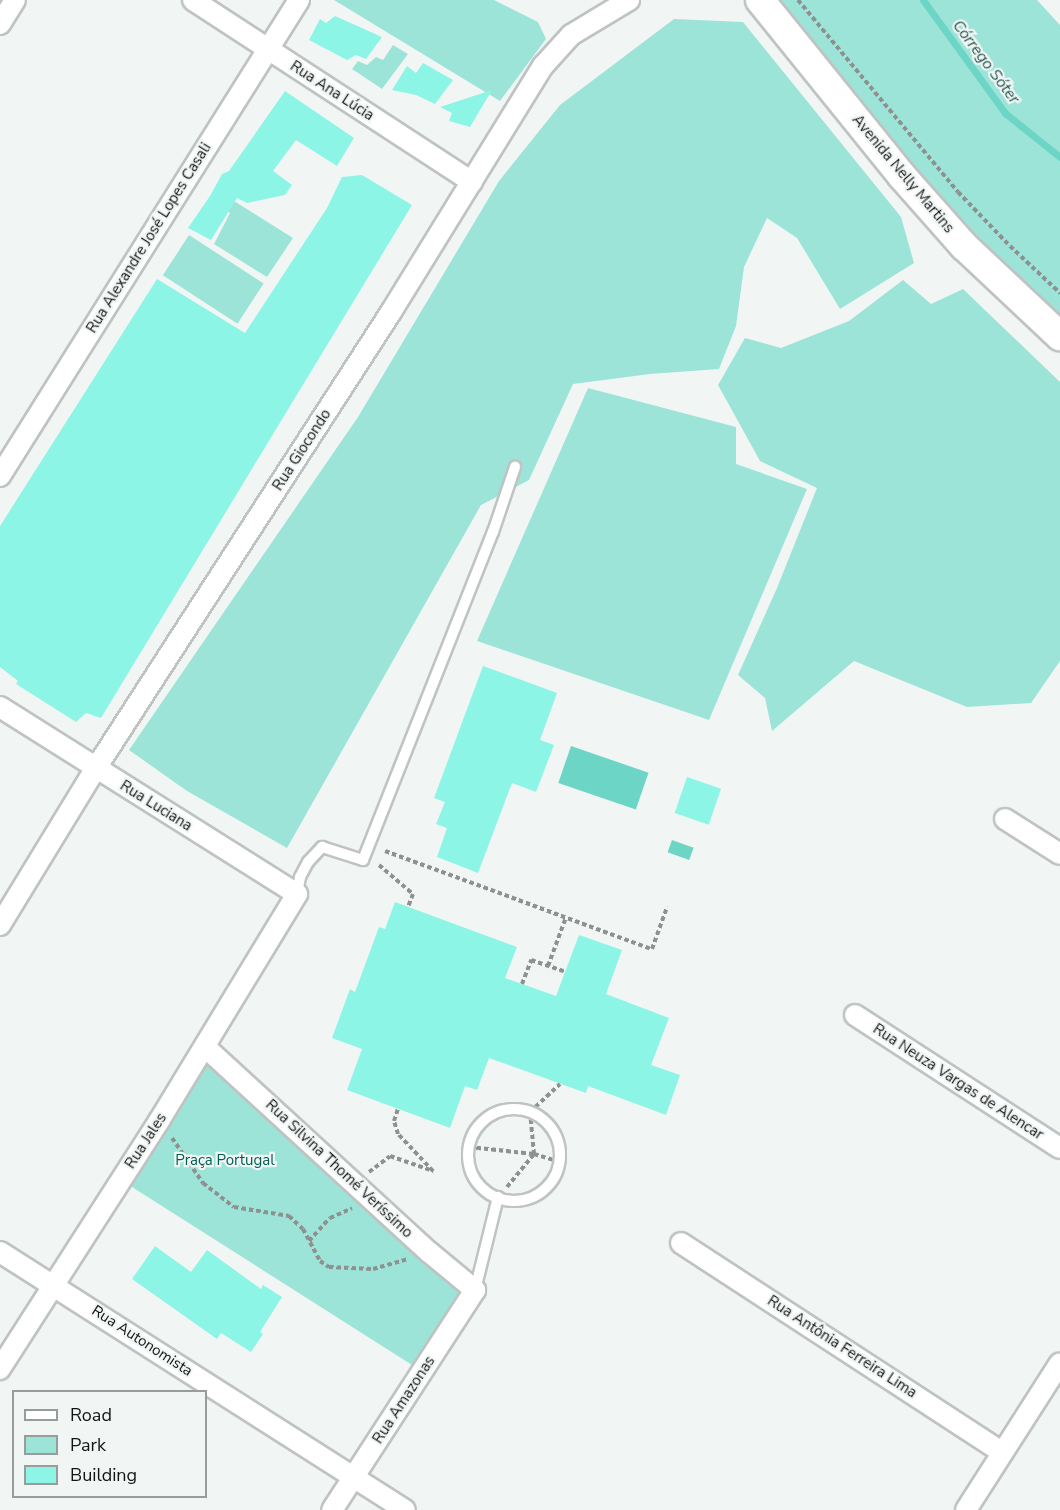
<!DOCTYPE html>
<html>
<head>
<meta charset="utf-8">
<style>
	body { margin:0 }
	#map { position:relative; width:1060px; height:1510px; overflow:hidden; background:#f1f6f5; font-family:"Nunito Sans",sans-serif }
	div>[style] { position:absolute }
	.green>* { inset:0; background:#9de4d8; transform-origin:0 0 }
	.water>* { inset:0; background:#6dd5c6; transform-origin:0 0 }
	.stream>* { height:7px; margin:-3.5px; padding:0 3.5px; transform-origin:3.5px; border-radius:3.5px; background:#6dd5c6 }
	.building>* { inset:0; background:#8df5e5; transform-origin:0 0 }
	.path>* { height:4px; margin-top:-2px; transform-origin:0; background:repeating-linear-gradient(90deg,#8d9190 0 4.5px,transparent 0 7.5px) }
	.roads { filter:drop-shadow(2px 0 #bfc3c2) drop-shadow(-2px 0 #bfc3c2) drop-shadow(0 2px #bfc3c2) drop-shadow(0 -2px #bfc3c2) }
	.lane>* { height:10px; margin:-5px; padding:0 5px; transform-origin:5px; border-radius:5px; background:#fff }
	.lane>.ring { margin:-5px; padding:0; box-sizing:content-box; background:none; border:10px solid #fff; border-radius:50% }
	.street>* { height:20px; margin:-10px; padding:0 10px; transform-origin:10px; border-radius:10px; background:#fff }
	.secondary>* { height:28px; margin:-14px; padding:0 14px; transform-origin:14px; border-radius:14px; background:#fff }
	span { translate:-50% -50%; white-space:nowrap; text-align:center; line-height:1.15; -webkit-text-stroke:4.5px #f1f6f5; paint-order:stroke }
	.street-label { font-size:15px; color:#131514 }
	.park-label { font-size:15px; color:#005f55 }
	.water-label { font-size:16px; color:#27554e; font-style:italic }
	.legend { position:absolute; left:12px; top:1390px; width:195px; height:108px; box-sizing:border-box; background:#f1f6f5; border:2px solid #989c9b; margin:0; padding:8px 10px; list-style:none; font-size:18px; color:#131514 }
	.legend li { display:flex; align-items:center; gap:12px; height:30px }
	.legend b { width:30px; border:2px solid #989c9b }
</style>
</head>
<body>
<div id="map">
	<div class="green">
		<div style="clip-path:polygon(334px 0,494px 0,538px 22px,546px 39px,500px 101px)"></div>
		<div style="clip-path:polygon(776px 0,1037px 0,1060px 25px,1060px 324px,974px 239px,915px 172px)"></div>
		<div style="clip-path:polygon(674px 19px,743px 22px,901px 217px,914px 263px,840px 309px,797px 238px,767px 218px,744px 267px,736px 326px,719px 369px,650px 374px,573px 384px,529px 480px,481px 505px,287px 848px,187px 791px,129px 750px,358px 417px,499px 181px,560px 105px)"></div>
		<div style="clip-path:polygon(393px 45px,408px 54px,382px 89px,352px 69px,358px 61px,367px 65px,376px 57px,383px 60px)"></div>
		<div style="clip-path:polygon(215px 189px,293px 238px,267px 277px,214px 244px,230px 213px,209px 200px)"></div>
		<div style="left:189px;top:235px;width:89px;height:48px;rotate:33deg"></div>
		<div style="clip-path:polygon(903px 280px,931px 304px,963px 289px,1060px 382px,1060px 661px,1031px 703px,967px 707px,854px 661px,772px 731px,765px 698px,738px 675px,777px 588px,817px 488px,760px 461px,718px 385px,745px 338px,781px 348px,849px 321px)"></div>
		<div style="clip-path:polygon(588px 388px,736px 427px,736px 464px,807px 489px,709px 720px,477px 641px)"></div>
		<div style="clip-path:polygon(205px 1047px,475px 1290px,423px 1372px,121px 1180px)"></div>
	</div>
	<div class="water">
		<div style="left:571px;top:746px;width:82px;height:39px;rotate:19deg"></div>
		<div style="left:672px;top:840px;width:23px;height:13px;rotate:20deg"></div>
	</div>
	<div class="stream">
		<div style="left:923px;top:0;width:140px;rotate:54deg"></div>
		<div style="left:1005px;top:113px;width:70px;rotate:38.7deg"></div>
	</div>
	<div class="building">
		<div style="clip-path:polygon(335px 16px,382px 37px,366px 59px,356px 55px,347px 60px,309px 40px,320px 19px,326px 23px)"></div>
		<div style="clip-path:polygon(423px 63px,453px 80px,435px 104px,416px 95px,392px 90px,407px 66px,416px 73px)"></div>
		<div style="clip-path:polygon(492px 90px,470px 127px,449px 121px,452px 113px,440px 107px)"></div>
		<div style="clip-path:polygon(285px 91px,354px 138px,337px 166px,296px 140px,273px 171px,292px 185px,285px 195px,247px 203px,237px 198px,211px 240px,188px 228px,210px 196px,222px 174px,229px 171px)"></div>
		<div style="clip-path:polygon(362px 175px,412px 205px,101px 718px,86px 713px,76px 722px,16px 684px,18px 681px,0 667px,0 526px,157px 279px,245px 333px,327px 208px,342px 177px)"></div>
		<div style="clip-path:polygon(483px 666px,557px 693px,540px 740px,554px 745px,536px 792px,512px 783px,478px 873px,437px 857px,447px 828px,436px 824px,445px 802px,434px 798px)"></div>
		<div style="left:687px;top:777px;width:36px;height:38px;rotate:19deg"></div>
		<div style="clip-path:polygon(395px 902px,517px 947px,505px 978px,556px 996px,579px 935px,622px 950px,606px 994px,669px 1018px,651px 1065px,680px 1075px,666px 1115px,588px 1086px,586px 1093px,489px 1058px,477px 1090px,465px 1086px,450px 1128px,347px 1090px,362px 1049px,332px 1038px,350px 989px,355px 992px,379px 927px,385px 929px)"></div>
		<div style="clip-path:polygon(155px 1246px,191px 1272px,207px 1250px,261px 1289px,263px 1285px,282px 1297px,260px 1332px,263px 1334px,251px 1352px,221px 1333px,217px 1339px,132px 1279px)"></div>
	</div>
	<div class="path">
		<div style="left:798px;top:0;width:250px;rotate:50.2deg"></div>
		<div style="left:958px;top:192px;width:75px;rotate:46.1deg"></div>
		<div style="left:1010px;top:246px;width:69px;rotate:43.2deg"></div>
		<div style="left:385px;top:851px;width:284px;rotate:20.2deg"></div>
		<div style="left:652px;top:949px;width:45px;rotate:-70.3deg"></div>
		<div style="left:379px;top:865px;width:45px;rotate:40.5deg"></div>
		<div style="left:413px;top:894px;width:14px;rotate:111deg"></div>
		<div style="left:548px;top:966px;width:52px;rotate:-69.8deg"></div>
		<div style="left:522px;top:984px;width:26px;rotate:-69deg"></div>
		<div style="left:531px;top:960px;width:36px;rotate:19deg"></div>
		<div style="left:172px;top:1138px;width:55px;rotate:55.4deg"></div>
		<div style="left:203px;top:1183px;width:39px;rotate:38deg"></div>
		<div style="left:234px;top:1207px;width:56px;rotate:9.3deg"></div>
		<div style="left:289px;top:1216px;width:19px;rotate:43deg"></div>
		<div style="left:303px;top:1229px;width:36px;rotate:62deg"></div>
		<div style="left:320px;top:1261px;width:11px;rotate:34deg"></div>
		<div style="left:329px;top:1267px;width:44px;rotate:2.6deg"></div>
		<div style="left:373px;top:1269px;width:35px;rotate:-16deg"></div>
		<div style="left:469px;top:1147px;width:65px;rotate:6.1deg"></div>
		<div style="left:534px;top:1154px;width:27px;rotate:17deg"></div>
		<div style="left:369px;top:1172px;width:26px;rotate:-37deg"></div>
		<div style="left:390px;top:1156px;width:46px;rotate:19.2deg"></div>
		<div style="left:433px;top:1171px;width:51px;rotate:-133.4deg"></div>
		<div style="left:398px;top:1134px;width:14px;rotate:-107deg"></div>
		<div style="left:394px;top:1121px;width:13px;rotate:-72deg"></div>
		<div style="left:507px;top:1187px;width:43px;rotate:-50.7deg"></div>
		<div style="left:534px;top:1154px;width:42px;rotate:-95.4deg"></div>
		<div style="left:530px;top:1112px;width:41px;rotate:-43deg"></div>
		<div style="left:309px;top:1241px;width:31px;rotate:-48deg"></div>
		<div style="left:330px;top:1218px;width:24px;rotate:-24deg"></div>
	</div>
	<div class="roads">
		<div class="lane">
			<div style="left:297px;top:894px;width:17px;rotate:-80deg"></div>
			<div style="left:300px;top:877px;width:17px;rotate:-62deg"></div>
			<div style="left:308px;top:862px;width:21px;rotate:-47deg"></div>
			<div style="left:322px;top:847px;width:43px;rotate:17.6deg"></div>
			<div style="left:363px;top:860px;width:353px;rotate:-68.4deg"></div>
			<div style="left:493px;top:532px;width:69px;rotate:-71.3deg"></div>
			<div class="ring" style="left:468px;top:1109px;width:82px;height:82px"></div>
			<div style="left:475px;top:1290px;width:96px;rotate:-76.1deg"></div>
		</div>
		<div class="street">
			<div style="left:193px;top:0;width:333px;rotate:33.1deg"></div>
			<div style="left:0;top:24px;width:28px;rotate:-58deg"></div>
			<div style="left:0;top:476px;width:562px;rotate:-57.86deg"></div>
			<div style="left:0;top:707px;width:351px;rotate:32.2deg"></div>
			<div style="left:297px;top:894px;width:266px;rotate:121.3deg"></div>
			<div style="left:159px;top:1121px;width:295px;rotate:122.7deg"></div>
			<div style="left:1005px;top:819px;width:65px;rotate:32.5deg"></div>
			<div style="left:0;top:925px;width:184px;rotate:-58.6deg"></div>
			<div style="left:96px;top:768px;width:543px;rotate:-57.1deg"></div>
			<div style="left:391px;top:312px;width:289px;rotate:-58.3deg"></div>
			<div style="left:543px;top:66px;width:42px;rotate:-47.9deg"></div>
			<div style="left:571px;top:35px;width:68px;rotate:-31.1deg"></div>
			<div style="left:855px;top:1015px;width:244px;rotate:33deg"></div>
			<div style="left:205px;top:1047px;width:304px;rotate:42.5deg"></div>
			<div style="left:429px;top:1252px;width:60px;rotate:39.6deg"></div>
			<div style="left:475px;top:1290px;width:262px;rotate:123deg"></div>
			<div style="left:681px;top:1243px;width:383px;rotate:33.1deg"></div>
			<div style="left:0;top:1252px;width:480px;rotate:32.5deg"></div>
			<div style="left:966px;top:1510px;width:174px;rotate:-57.4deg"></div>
		</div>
		<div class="secondary">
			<div style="left:760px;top:0;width:226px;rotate:51.1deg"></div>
			<div style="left:902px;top:176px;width:94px;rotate:48.5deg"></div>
			<div style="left:964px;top:246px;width:132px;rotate:43.2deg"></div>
		</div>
	</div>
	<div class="street-label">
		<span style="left:332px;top:91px;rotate:33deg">Rua Ana Lúcia</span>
		<span style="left:903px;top:174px;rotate:50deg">Avenida Nelly Martins</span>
		<span style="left:149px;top:238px;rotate:-58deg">Rua Alexandre José Lopes Casali</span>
		<span style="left:302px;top:450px;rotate:-57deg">Rua Giocondo</span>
		<span style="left:156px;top:806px;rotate:32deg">Rua Luciana</span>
		<span style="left:958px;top:1082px;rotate:33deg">Rua Neuza Vargas de Alencar</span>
		<span style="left:146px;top:1141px;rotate:-57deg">Rua Jales</span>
		<span style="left:339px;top:1169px;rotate:43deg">Rua Silvina Thomé Veríssimo</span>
		<span style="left:142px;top:1341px;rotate:33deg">Rua Autonomista</span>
		<span style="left:842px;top:1347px;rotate:33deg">Rua Antônia Ferreira Lima</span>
		<span style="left:404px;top:1400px;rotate:-57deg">Rua Amazonas</span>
	</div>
	<div class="park-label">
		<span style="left:225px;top:1161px">Praça Portugal</span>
	</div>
	<div class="water-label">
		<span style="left:986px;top:62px;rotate:53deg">Córrego Sóter</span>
	</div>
	<ul class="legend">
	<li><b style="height:8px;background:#fff"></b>Road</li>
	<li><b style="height:16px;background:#9de4d8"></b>Park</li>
	<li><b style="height:16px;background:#8df5e5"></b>Building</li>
	</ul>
</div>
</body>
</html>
